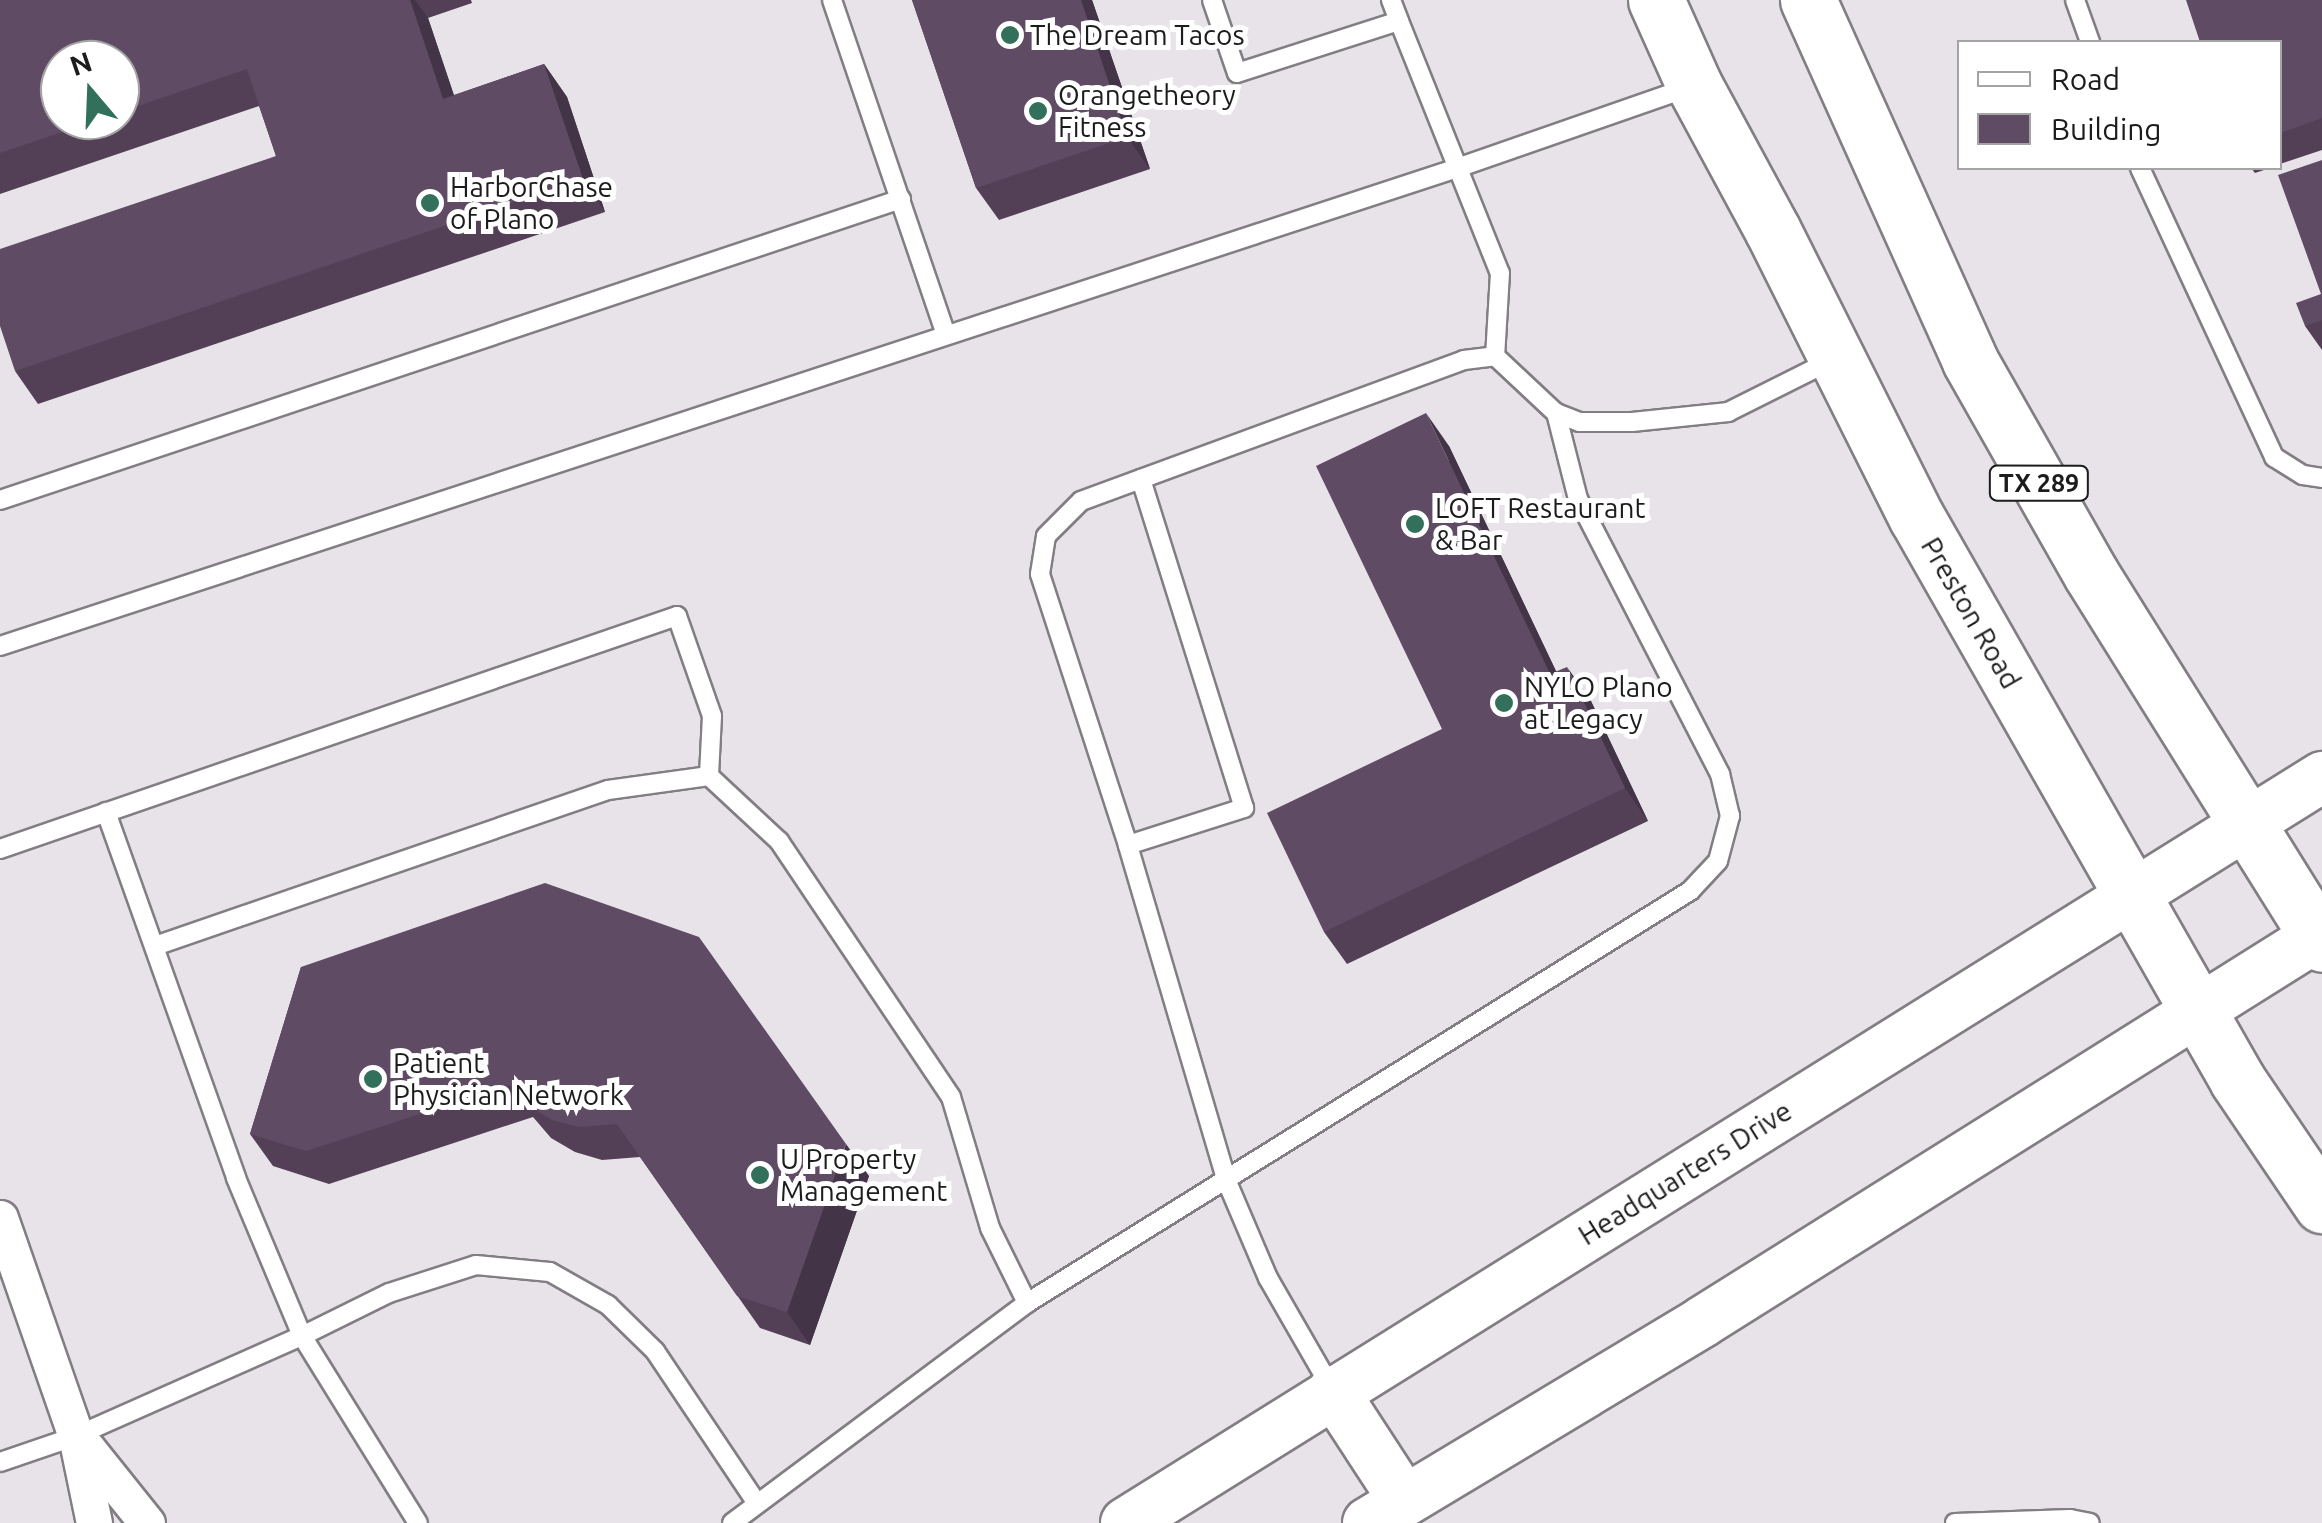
<!DOCTYPE html>
<html>
<head>
<meta charset="utf-8">
<style>
	body { margin:0 }
	#map { position:relative; width:2322px; height:1523px; overflow:hidden; background:#e8e3e9; font-family:Ubuntu,sans-serif }
	div>[style] { position:absolute }
	.roads { filter:drop-shadow(2px 0 #827e83) drop-shadow(-2px 0 #827e83) drop-shadow(0 2px #827e83) drop-shadow(0 -2px #827e83) }
	.lane>* { height:18px; margin:-9px; padding:0 9px; transform-origin:9px; border-radius:9px; background:#fff }
	.street>* { height:35px; margin:-17.5px; padding:0 17.5px; transform-origin:17.5px; border-radius:17.5px; background:#fff }
	.secondary>* { height:50px; margin:-25px; padding:0 25px; transform-origin:25px; border-radius:25px; background:#fff }
	.primary>* { height:55px; margin:-27.5px; padding:0 27.5px; transform-origin:27.5px; border-radius:27.5px; background:#fff }
	.wall>* { inset:0; background:#534057 }
	.shaded-wall>* { inset:0; background:#433447 }
	.building>* { inset:0; background:#604b65 }
	.dots>* { width:28px; height:28px; translate:-50% -50%; box-sizing:border-box; border:5px solid #fff; border-radius:50% }
	span { translate:-50% -50%; white-space:nowrap; text-align:center; line-height:1.15; -webkit-text-stroke:10px #fff; paint-order:stroke }
	.shield-label span { padding:2px 8px; background:#fff; border:2px solid; border-radius:8px; -webkit-text-stroke-width:0 }
	.shield-label { font-size:25px; color:#1c1b1d; font-weight:700 }
	.poi-label { font-size:28px; color:#1c1b1d }
	.left { translate:0 -50%; text-align:left }
	.street-label { font-size:28px; color:#1c1b1d }
	.legend { position:absolute; left:1957px; top:40px; width:325px; height:130px; box-sizing:border-box; background:#fff; border:2px solid #a4a4a5; margin:0; padding:12px 18px; list-style:none; font-size:30px; color:#1c1b1d }
	.legend li { display:flex; align-items:center; gap:20px; height:50px }
	.legend b { width:50px; border:2px solid #a4a4a5 }
	.north { position:absolute; left:40px; top:40px; width:100px; height:100px; box-sizing:border-box; background:#fff; border:2px solid #a4a4a5; border-radius:50%; rotate:341deg; font-size:28px; font-weight:700; line-height:40px; text-align:center; color:#1c1b1d }
	.north::after { content:''; display:block; margin:auto; width:35px; height:45px; background:#32705c; clip-path:polygon(50% 0,100% 100%,50% 72%,0 100%) }
</style>
</head>
<body>
<div id="map">
	<div class="roads">
		<div class="lane">
			<div style="left:832px;top:0;width:353px;rotate:71.2deg"></div>
			<div style="left:1212px;top:0;width:77px;rotate:71.1deg"></div>
			<div style="left:1237px;top:73px;width:170px;rotate:-17.8deg"></div>
			<div style="left:1399px;top:21px;width:271px;rotate:68.2deg"></div>
			<div style="left:1500px;top:273px;width:83px;rotate:93.4deg"></div>
			<div style="left:1391px;top:0;width:22px;rotate:69deg"></div>
			<div style="left:2075px;top:0;width:45px;rotate:70.3deg"></div>
			<div style="left:2140px;top:168px;width:319px;rotate:65.1deg"></div>
			<div style="left:2274px;top:457px;width:34px;rotate:32deg"></div>
			<div style="left:2303px;top:475px;width:19px;rotate:9deg"></div>
			<div style="left:0;top:500px;width:950px;rotate:-18.47deg"></div>
			<div style="left:0;top:646px;width:1533px;rotate:-18.16deg"></div>
			<div style="left:1457px;top:168px;width:246px;rotate:-19.2deg"></div>
			<div style="left:106px;top:812px;width:388px;rotate:70.4deg"></div>
			<div style="left:236px;top:1178px;width:171px;rotate:67.3deg"></div>
			<div style="left:302px;top:1336px;width:220px;rotate:58.2deg"></div>
			<div style="left:1128px;top:845px;width:122px;rotate:-17.7deg"></div>
			<div style="left:1244px;top:808px;width:345px;rotate:-107.4deg"></div>
			<div style="left:0;top:849px;width:716px;rotate:-18.99deg"></div>
			<div style="left:677px;top:616px;width:106px;rotate:70.7deg"></div>
			<div style="left:712px;top:716px;width:60px;rotate:92.9deg"></div>
			<div style="left:155px;top:946px;width:479px;rotate:-19deg"></div>
			<div style="left:608px;top:790px;width:102px;rotate:-7.9deg"></div>
			<div style="left:709px;top:776px;width:96px;rotate:42.9deg"></div>
			<div style="left:779px;top:841px;width:308px;rotate:56.1deg"></div>
			<div style="left:951px;top:1097px;width:137px;rotate:73.4deg"></div>
			<div style="left:990px;top:1228px;width:84px;rotate:63.7deg"></div>
			<div style="left:1333px;top:1391px;width:130px;rotate:-119.9deg"></div>
			<div style="left:1268px;top:1278px;width:104px;rotate:-113.1deg"></div>
			<div style="left:1227px;top:1182px;width:351px;rotate:-106.4deg"></div>
			<div style="left:1128px;top:845px;width:285px;rotate:-108deg"></div>
			<div style="left:1040px;top:574px;width:38px;rotate:-81deg"></div>
			<div style="left:1046px;top:536px;width:49px;rotate:-45deg"></div>
			<div style="left:1081px;top:501px;width:408px;rotate:-20.2deg"></div>
			<div style="left:1464px;top:360px;width:31px;rotate:-7deg"></div>
			<div style="left:1495px;top:356px;width:83px;rotate:43.1deg"></div>
			<div style="left:1556px;top:413px;width:25px;rotate:21deg"></div>
			<div style="left:1579px;top:422px;width:53px"></div>
			<div style="left:1632px;top:422px;width:97px;rotate:-5.9deg"></div>
			<div style="left:1728px;top:412px;width:119px;rotate:-26.6deg"></div>
			<div style="left:0;top:1462px;width:80px;rotate:-18.9deg"></div>
			<div style="left:76px;top:1436px;width:247px;rotate:-23.9deg"></div>
			<div style="left:302px;top:1336px;width:97px;rotate:-26.3deg"></div>
			<div style="left:389px;top:1293px;width:91px;rotate:-17.8deg"></div>
			<div style="left:476px;top:1265px;width:74px;rotate:5.4deg"></div>
			<div style="left:550px;top:1272px;width:67px;rotate:29.6deg"></div>
			<div style="left:608px;top:1305px;width:66px;rotate:44.4deg"></div>
			<div style="left:655px;top:1351px;width:182px;rotate:56.2deg"></div>
			<div style="left:732px;top:1523px;width:368px;rotate:-36.7deg"></div>
			<div style="left:1027px;top:1303px;width:781px;rotate:-31.86deg"></div>
			<div style="left:1690px;top:891px;width:41px;rotate:-47deg"></div>
			<div style="left:1718px;top:861px;width:47px;rotate:-75.1deg"></div>
			<div style="left:1730px;top:816px;width:43px;rotate:-103.4deg"></div>
			<div style="left:1720px;top:774px;width:309px;rotate:-117.3deg"></div>
			<div style="left:1578px;top:499px;width:89px;rotate:-104.3deg"></div>
			<div style="left:1955px;top:1523px;width:115px;rotate:-2deg"></div>
			<div style="left:2070px;top:1519px;width:20px;rotate:11deg"></div>
		</div>
		<div class="street">
			<div style="left:0;top:1218px;width:231px;rotate:70.8deg"></div>
			<div style="left:76px;top:1436px;width:89px;rotate:78.3deg"></div>
			<div style="left:82px;top:1442px;width:104px;rotate:51.3deg"></div>
		</div>
		<div class="secondary">
			<div style="left:1333px;top:1391px;width:130px;rotate:56.9deg"></div>
			<div style="left:1126px;top:1523px;width:1410px;rotate:-31.95deg"></div>
			<div style="left:1368px;top:1523px;width:390px;rotate:-31deg"></div>
			<div style="left:1702px;top:1322px;width:732px;rotate:-32.1deg"></div>
		</div>
		<div class="primary">
			<div style="left:1656px;top:0;width:93px;rotate:65.9deg"></div>
			<div style="left:1694px;top:85px;width:166px;rotate:61.6deg"></div>
			<div style="left:1773px;top:231px;width:321px;rotate:63.4deg"></div>
			<div style="left:1917px;top:518px;width:648px;rotate:60.31deg"></div>
			<div style="left:2238px;top:1081px;width:150px;rotate:55.9deg"></div>
			<div style="left:1808px;top:0;width:396px;rotate:65.8deg"></div>
			<div style="left:1970px;top:361px;width:245px;rotate:60.4deg"></div>
			<div style="left:2091px;top:574px;width:436px;rotate:58deg"></div>
		</div>
	</div>
	<div class="wall">
		<div style="clip-path:polygon(evenodd,0 0,471px 0,472px 3px,428px 18px,454px 95px,544px 64px,567px 97px,605px 212px,38px 404px,15px 371px,276px 156px,259px 106px,0 194px,0 0,120px 60px,120px 120px,60px 120px,120px 60px)"></div>
		<div style="clip-path:polygon(912px 0,1092px 0,1150px 169px,999px 220px,976px 188px)"></div>
		<div style="clip-path:polygon(2322px 0,2322px 150px,2280px 164px,2280px 42px)"></div>
		<div style="clip-path:polygon(2322px 160px,2322px 350px,2305px 326px,2321px 294px)"></div>
		<div style="clip-path:polygon(2251px 168px,2270px 168px,2255px 173px)"></div>
		<div style="clip-path:polygon(1449px 446px,1556px 671px,1590px 699px,1648px 821px,1347px 964px,1324px 932px,1442px 729px)"></div>
		<div style="clip-path:polygon(301px 967px,869px 1176px,810px 1345px,760px 1328px,640px 1157px,602px 1160px,575px 1152px,551px 1138px,533px 1117px,329px 1184px,273px 1166px,250px 1134px)"></div>
	</div>
	<div class="shaded-wall">
		<div style="clip-path:polygon(410px 0,415px 0,428px 18px,466px 132px,443px 99px)"></div>
		<div style="clip-path:polygon(1081px 0,1092px 0,1150px 169px,1127px 137px)"></div>
		<div style="clip-path:polygon(544px 64px,567px 97px,605px 212px,583px 179px)"></div>
		<div style="clip-path:polygon(1426px 413px,1449px 446px,1573px 707px,1550px 674px)"></div>
		<div style="clip-path:polygon(1567px 667px,1590px 699px,1648px 821px,1625px 788px)"></div>
		<div style="clip-path:polygon(846px 1144px,869px 1176px,810px 1345px,787px 1312px)"></div>
	</div>
	<div class="building">
		<div style="clip-path:polygon(0 0,410px 0,443px 99px,544px 64px,583px 179px,15px 371px,0 326px,0 249px,276px 156px,247px 69px,120px 112px,120px 60px,60px 60px,60px 120px,98px 120px,0 153px)"></div>
		<div style="clip-path:polygon(912px 0,1081px 0,1127px 137px,976px 188px)"></div>
		<div style="clip-path:polygon(2186px 0,2322px 0,2322px 118px,2280px 133px,2280px 42px,2200px 42px)"></div>
		<div style="clip-path:polygon(2322px 160px,2322px 320px,2305px 326px,2296px 303px,2321px 294px,2278px 175px)"></div>
		<div style="clip-path:polygon(1426px 413px,1550px 674px,1567px 667px,1625px 788px,1324px 932px,1267px 813px,1442px 729px,1316px 466px)"></div>
		<div style="clip-path:polygon(545px 883px,699px 937px,846px 1144px,787px 1312px,737px 1296px,617px 1124px,579px 1127px,552px 1120px,528px 1105px,510px 1085px,306px 1151px,250px 1134px,301px 967px)"></div>
	</div>
	<div class="dots">
		<div style="left:1010px;top:35px;background:#32705c"></div>
		<div style="left:1038px;top:111px;background:#32705c"></div>
		<div style="left:430px;top:203px;background:#32705c"></div>
		<div style="left:1415px;top:524px;background:#32705c"></div>
		<div style="left:1504px;top:703px;background:#32705c"></div>
		<div style="left:373px;top:1079px;background:#32705c"></div>
		<div style="left:760px;top:1175px;background:#32705c"></div>
	</div>
	<div class="shield-label">
		<span style="left:2039px;top:483px">TX 289</span>
	</div>
	<div class="poi-label">
		<span class="left" style="left:1030px;top:35px">The Dream Tacos</span>
		<span class="left" style="left:1058px;top:111px">Orangetheory<br>Fitness</span>
		<span class="left" style="left:450px;top:203px">HarborChase<br>of Plano</span>
		<span class="left" style="left:1435px;top:524px">LOFT Restaurant<br>&amp; Bar</span>
		<span class="left" style="left:1524px;top:703px">NYLO Plano<br>at Legacy</span>
		<span class="left" style="left:393px;top:1079px">Patient<br>Physician Network</span>
		<span class="left" style="left:780px;top:1175px">U Property<br>Management</span>
	</div>
	<div class="street-label">
		<span style="left:1971px;top:613px;rotate:60deg">Preston Road</span>
		<span style="left:1685px;top:1173px;rotate:-32deg">Headquarters Drive</span>
	</div>
	<ul class="legend">
	<li><b style="height:12px;background:#fff"></b>Road</li>
	<li><b style="height:28px;background:#604b65"></b>Building</li>
	</ul>
	<div class="north">N</div>
</div>
</body>
</html>
